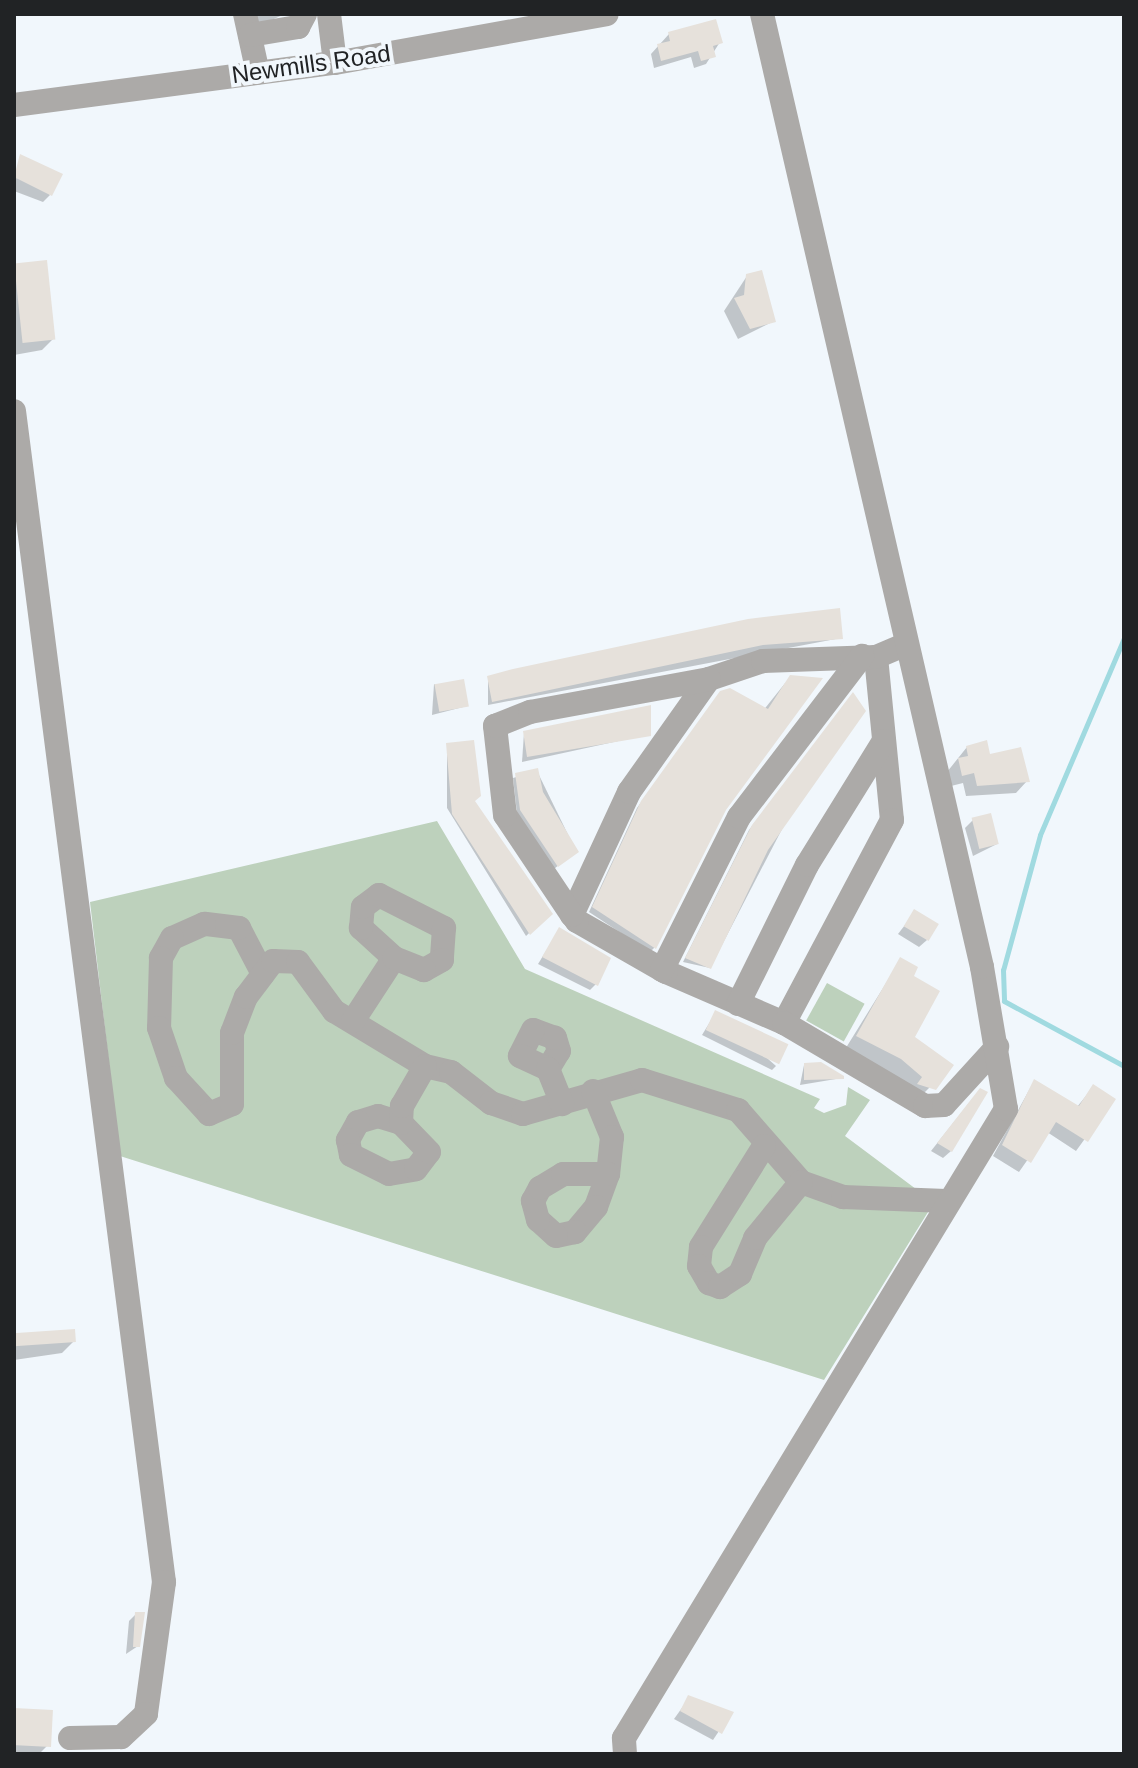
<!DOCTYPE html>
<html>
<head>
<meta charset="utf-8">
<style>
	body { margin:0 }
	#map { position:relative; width:1138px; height:1768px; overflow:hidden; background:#f1f7fc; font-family:Helvetica,sans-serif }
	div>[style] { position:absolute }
	.green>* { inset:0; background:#bdd1bc; transform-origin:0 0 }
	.shadow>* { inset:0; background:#0003 }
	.stream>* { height:5px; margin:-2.5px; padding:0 2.5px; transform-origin:2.5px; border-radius:2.5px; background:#a0dae0 }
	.building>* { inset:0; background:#e6e1db; transform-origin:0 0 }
	.minor>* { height:24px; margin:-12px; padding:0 12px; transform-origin:12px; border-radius:12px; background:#acaaa8 }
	span { translate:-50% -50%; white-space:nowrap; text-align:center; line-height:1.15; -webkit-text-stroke:8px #f1f7fc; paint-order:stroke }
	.street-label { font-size:24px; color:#212325 }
	.frame { position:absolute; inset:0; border:16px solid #212325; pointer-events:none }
</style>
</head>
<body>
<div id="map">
	<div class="green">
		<div style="clip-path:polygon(437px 821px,525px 969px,820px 1099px,814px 1108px,824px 1113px,846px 1105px,848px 1087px,870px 1100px,845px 1136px,928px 1198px,928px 1212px,824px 1380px,120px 1156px,90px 902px)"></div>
		<div style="left:827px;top:983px;width:43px;height:43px;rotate:29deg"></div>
	</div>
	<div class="shadow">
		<div style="clip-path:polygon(253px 14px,285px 14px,256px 27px)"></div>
		<div style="clip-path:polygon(669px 34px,720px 42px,706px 64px,694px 68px,691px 57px,654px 68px,651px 54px)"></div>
		<div style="clip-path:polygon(20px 156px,50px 195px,43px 202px,14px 191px)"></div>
		<div style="clip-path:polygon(45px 263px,54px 338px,42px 350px,14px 355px,14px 266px)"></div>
		<div style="clip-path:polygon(747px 276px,774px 321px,738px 339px,724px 311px)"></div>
		<div style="clip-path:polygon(748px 621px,841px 638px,488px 705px,488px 678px)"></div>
		<div style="clip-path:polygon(786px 682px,654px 948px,650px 952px,589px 912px,637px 808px,716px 698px,762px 712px)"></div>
		<div style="clip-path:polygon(434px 684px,467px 706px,432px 715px)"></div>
		<div style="clip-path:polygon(850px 698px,710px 968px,683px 962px,749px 830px)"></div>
		<div style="clip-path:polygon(649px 707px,646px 735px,522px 762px,524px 733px)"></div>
		<div style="clip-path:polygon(447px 745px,473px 801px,550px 913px,526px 936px,447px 808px)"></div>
		<div style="clip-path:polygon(967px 747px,989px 757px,1027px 781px,1016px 793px,966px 796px,963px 783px,951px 786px,947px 772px)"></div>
		<div style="clip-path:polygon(537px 771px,576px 851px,554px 869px,517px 813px,513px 778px)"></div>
		<div style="clip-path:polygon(973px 820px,997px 844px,973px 856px,965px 828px)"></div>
		<div style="clip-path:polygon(915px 912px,927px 940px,919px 947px,898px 934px)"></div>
		<div style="clip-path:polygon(559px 930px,596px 984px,590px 990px,538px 964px)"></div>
		<div style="clip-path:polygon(901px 959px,911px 977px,913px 1038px,951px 1066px,914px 1103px,844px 1051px)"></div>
		<div style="clip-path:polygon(716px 1012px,776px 1066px,772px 1070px,702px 1035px)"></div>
		<div style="clip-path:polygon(804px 1065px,842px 1078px,800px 1085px)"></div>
		<div style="clip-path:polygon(1034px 1081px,1077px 1107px,1093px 1087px,1113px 1100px,1076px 1151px,1047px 1132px,1019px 1172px,993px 1156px)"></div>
		<div style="clip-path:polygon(973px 1098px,951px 1151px,943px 1158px,931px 1151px)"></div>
		<div style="clip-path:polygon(14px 1339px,74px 1341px,62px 1353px,14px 1360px)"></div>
		<div style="clip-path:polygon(136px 1614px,138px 1646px,126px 1654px,129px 1621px)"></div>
		<div style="clip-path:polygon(689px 1698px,731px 1713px,713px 1740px,674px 1719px)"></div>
		<div style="clip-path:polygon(14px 1710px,49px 1744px,39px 1754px,14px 1754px)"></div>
	</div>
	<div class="stream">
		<div style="left:1124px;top:638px;width:214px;rotate:113.1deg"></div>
		<div style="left:1040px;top:835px;width:140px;rotate:105.3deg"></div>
		<div style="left:1003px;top:970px;width:31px;rotate:88deg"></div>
		<div style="left:1004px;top:1001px;width:136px;rotate:28.4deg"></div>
	</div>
	<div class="building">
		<div style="clip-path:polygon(716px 19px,723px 43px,713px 46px,716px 57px,701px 61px,698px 51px,661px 61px,657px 44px,670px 41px,668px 32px)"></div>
		<div style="clip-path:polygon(20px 154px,63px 174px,52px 196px,14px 177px)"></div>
		<div style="left:47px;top:260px;width:80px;height:33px;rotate:84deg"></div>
		<div style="clip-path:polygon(762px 270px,776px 322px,750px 329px,734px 298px,744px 295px,746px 274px)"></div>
		<div style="clip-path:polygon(840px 608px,843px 639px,763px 645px,492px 702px,487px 676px,513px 669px,748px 619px)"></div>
		<div style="clip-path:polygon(790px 675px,823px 678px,726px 810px,656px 949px,592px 907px,641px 801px,720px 691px,730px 688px,768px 709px)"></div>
		<div style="left:464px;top:679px;width:28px;height:30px;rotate:80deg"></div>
		<div style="clip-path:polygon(853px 692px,866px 711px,768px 850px,711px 969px,685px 958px,752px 825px)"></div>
		<div style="clip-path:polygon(651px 705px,651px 736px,527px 757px,523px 731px)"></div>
		<div style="clip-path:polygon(474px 740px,481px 796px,475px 801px,553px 914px,530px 935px,452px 814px,446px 743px)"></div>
		<div style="clip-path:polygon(987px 740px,990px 754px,1021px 747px,1030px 782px,977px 786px,974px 773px,962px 776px,958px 758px,968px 756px,966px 746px)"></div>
		<div style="clip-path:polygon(538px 768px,543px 792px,579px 852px,558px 867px,520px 810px,515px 773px)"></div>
		<div style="left:991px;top:813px;width:32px;height:20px;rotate:76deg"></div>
		<div style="left:914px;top:909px;width:29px;height:20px;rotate:31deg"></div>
		<div style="clip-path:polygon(559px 927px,611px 958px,598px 986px,542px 957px)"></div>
		<div style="clip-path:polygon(900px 957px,918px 967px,914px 976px,940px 991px,915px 1037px,954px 1065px,936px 1090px,917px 1084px,922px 1077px,901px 1059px,856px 1036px)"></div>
		<div style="left:715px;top:1010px;width:81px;height:22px;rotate:25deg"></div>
		<div style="clip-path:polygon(821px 1062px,844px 1076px,844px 1079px,804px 1080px,804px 1063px)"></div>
		<div style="clip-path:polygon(1034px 1079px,1079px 1106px,1093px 1084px,1116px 1099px,1088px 1142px,1056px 1122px,1031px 1163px,1002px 1145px)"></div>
		<div style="clip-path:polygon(980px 1088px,988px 1092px,952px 1152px,937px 1143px)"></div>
		<div style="left:75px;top:1329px;width:13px;height:62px;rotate:86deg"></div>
		<div style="clip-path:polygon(135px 1612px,145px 1612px,140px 1647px,133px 1647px)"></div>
		<div style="clip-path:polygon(688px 1695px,734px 1712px,722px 1734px,680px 1711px)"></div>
		<div style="left:14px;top:1708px;width:39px;height:37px;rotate:3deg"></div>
	</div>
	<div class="minor">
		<div style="left:245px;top:14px;width:60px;rotate:77.6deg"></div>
		<div style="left:329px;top:14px;width:49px;rotate:83deg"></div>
		<div style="left:250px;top:35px;width:49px;rotate:-9.5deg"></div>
		<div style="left:298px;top:27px;width:15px;rotate:-62deg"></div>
		<div style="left:14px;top:105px;width:324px;rotate:-7.5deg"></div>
		<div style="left:335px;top:63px;width:276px;rotate:-10.2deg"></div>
		<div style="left:14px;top:411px;width:1181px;rotate:82.7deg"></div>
		<div style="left:164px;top:1582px;width:133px;rotate:97.8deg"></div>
		<div style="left:146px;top:1714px;width:34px;rotate:137deg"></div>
		<div style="left:121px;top:1737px;width:51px;rotate:178.9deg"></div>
		<div style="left:876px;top:657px;width:164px;rotate:84.4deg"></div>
		<div style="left:892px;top:820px;width:230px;rotate:118deg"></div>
		<div style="left:784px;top:1023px;width:129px;rotate:-156.6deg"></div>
		<div style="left:666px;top:972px;width:103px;rotate:-150.2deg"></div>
		<div style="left:577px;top:921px;width:8px;rotate:-130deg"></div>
		<div style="left:572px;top:915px;width:136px;rotate:-65.1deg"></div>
		<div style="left:629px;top:792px;width:138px;rotate:-54.7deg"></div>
		<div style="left:709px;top:679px;width:57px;rotate:-18.4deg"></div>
		<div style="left:763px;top:661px;width:113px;rotate:-2deg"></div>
		<div style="left:876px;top:657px;width:30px;rotate:-23deg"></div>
		<div style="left:572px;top:915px;width:120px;rotate:-123.8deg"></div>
		<div style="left:505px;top:815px;width:90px;rotate:-96.4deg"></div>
		<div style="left:495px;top:726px;width:38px;rotate:-22deg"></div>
		<div style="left:530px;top:712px;width:182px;rotate:-10.4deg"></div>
		<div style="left:662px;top:970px;width:171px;rotate:-63.3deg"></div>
		<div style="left:739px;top:817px;width:203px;rotate:-52.6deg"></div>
		<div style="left:263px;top:974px;width:52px;rotate:-117.6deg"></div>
		<div style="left:239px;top:928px;width:35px;rotate:-173deg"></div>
		<div style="left:204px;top:924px;width:35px;rotate:156deg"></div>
		<div style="left:172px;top:938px;width:23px;rotate:119deg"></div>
		<div style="left:161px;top:958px;width:70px;rotate:91.6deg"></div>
		<div style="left:159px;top:1028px;width:53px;rotate:71.2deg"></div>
		<div style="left:176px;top:1078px;width:49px;rotate:47.5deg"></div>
		<div style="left:209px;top:1114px;width:25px;rotate:-23deg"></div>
		<div style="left:232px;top:1104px;width:71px;rotate:-90deg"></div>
		<div style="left:232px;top:1033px;width:39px;rotate:-69deg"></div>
		<div style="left:246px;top:997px;width:45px;rotate:-53.1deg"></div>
		<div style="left:273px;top:961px;width:25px;rotate:2deg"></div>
		<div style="left:298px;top:962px;width:61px;rotate:53.7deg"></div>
		<div style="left:334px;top:1011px;width:106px;rotate:31.1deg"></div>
		<div style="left:425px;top:1066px;width:27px;rotate:13deg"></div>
		<div style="left:451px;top:1072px;width:51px;rotate:37.8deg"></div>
		<div style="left:491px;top:1103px;width:34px;rotate:19deg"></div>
		<div style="left:523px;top:1114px;width:124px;rotate:-15.9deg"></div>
		<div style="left:642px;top:1080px;width:101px;rotate:17.4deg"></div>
		<div style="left:738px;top:1110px;width:96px;rotate:48.8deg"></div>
		<div style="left:801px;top:1182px;width:45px;rotate:19.7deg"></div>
		<div style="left:843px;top:1197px;width:103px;rotate:2.2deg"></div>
		<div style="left:738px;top:1004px;width:155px;rotate:-63.6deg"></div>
		<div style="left:807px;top:865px;width:146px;rotate:-58.2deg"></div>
		<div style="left:353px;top:1021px;width:75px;rotate:-56.9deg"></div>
		<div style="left:394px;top:958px;width:45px;rotate:-137.7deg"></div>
		<div style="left:361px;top:928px;width:21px;rotate:-85deg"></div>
		<div style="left:363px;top:907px;width:20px;rotate:-37deg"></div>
		<div style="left:379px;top:895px;width:73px;rotate:26.9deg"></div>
		<div style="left:444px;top:928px;width:32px;rotate:94deg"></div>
		<div style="left:442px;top:960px;width:21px;rotate:151deg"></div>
		<div style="left:424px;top:970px;width:32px;rotate:-158deg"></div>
		<div style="left:784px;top:1023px;width:164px;rotate:30.5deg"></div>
		<div style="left:925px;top:1106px;width:19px;rotate:-3deg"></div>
		<div style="left:944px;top:1105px;width:79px;rotate:-47.6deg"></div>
		<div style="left:548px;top:1069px;width:21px;rotate:-59deg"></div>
		<div style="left:559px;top:1051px;width:14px;rotate:-107deg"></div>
		<div style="left:555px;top:1038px;width:23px;rotate:-160deg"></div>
		<div style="left:533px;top:1030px;width:29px;rotate:117deg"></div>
		<div style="left:520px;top:1056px;width:31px;rotate:25deg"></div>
		<div style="left:548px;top:1069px;width:38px;rotate:68deg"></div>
		<div style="left:593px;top:1091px;width:50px;rotate:67.6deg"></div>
		<div style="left:612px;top:1137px;width:37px;rotate:96deg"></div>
		<div style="left:608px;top:1174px;width:35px;rotate:110deg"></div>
		<div style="left:596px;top:1207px;width:33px;rotate:130deg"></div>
		<div style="left:575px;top:1232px;width:19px;rotate:168deg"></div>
		<div style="left:556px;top:1236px;width:24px;rotate:-138deg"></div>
		<div style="left:538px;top:1220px;width:20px;rotate:-105deg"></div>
		<div style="left:533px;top:1201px;width:15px;rotate:-62deg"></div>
		<div style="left:540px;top:1188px;width:27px;rotate:-31deg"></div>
		<div style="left:563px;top:1174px;width:45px"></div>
		<div style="left:401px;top:1123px;width:24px;rotate:-163deg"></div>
		<div style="left:378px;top:1116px;width:21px;rotate:163deg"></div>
		<div style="left:358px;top:1122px;width:21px;rotate:119deg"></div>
		<div style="left:348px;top:1140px;width:15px;rotate:79deg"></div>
		<div style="left:351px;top:1155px;width:42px;rotate:26.6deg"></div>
		<div style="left:389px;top:1174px;width:27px;rotate:-10deg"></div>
		<div style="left:416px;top:1169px;width:21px;rotate:-53deg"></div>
		<div style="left:429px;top:1152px;width:40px;rotate:-134deg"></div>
		<div style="left:401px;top:1123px;width:17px;rotate:-87deg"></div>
		<div style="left:402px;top:1106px;width:46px;rotate:-60.1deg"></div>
		<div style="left:764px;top:1146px;width:119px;rotate:122deg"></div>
		<div style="left:701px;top:1247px;width:19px;rotate:96deg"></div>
		<div style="left:699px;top:1266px;width:20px;rotate:60deg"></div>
		<div style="left:709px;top:1283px;width:12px;rotate:20deg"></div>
		<div style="left:720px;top:1287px;width:24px;rotate:-33deg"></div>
		<div style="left:740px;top:1274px;width:39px;rotate:-67deg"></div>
		<div style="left:755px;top:1238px;width:72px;rotate:-50.6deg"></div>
		<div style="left:625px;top:1754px;width:16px;rotate:-94deg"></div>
		<div style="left:624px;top:1738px;width:736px;rotate:-58.73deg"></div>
		<div style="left:1006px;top:1109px;width:144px;rotate:-99.6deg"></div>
		<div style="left:982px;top:967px;width:978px;rotate:-103deg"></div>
	</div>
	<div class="street-label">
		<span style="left:311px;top:64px;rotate:-8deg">Newmills Road</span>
	</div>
	<div class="frame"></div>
</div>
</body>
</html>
